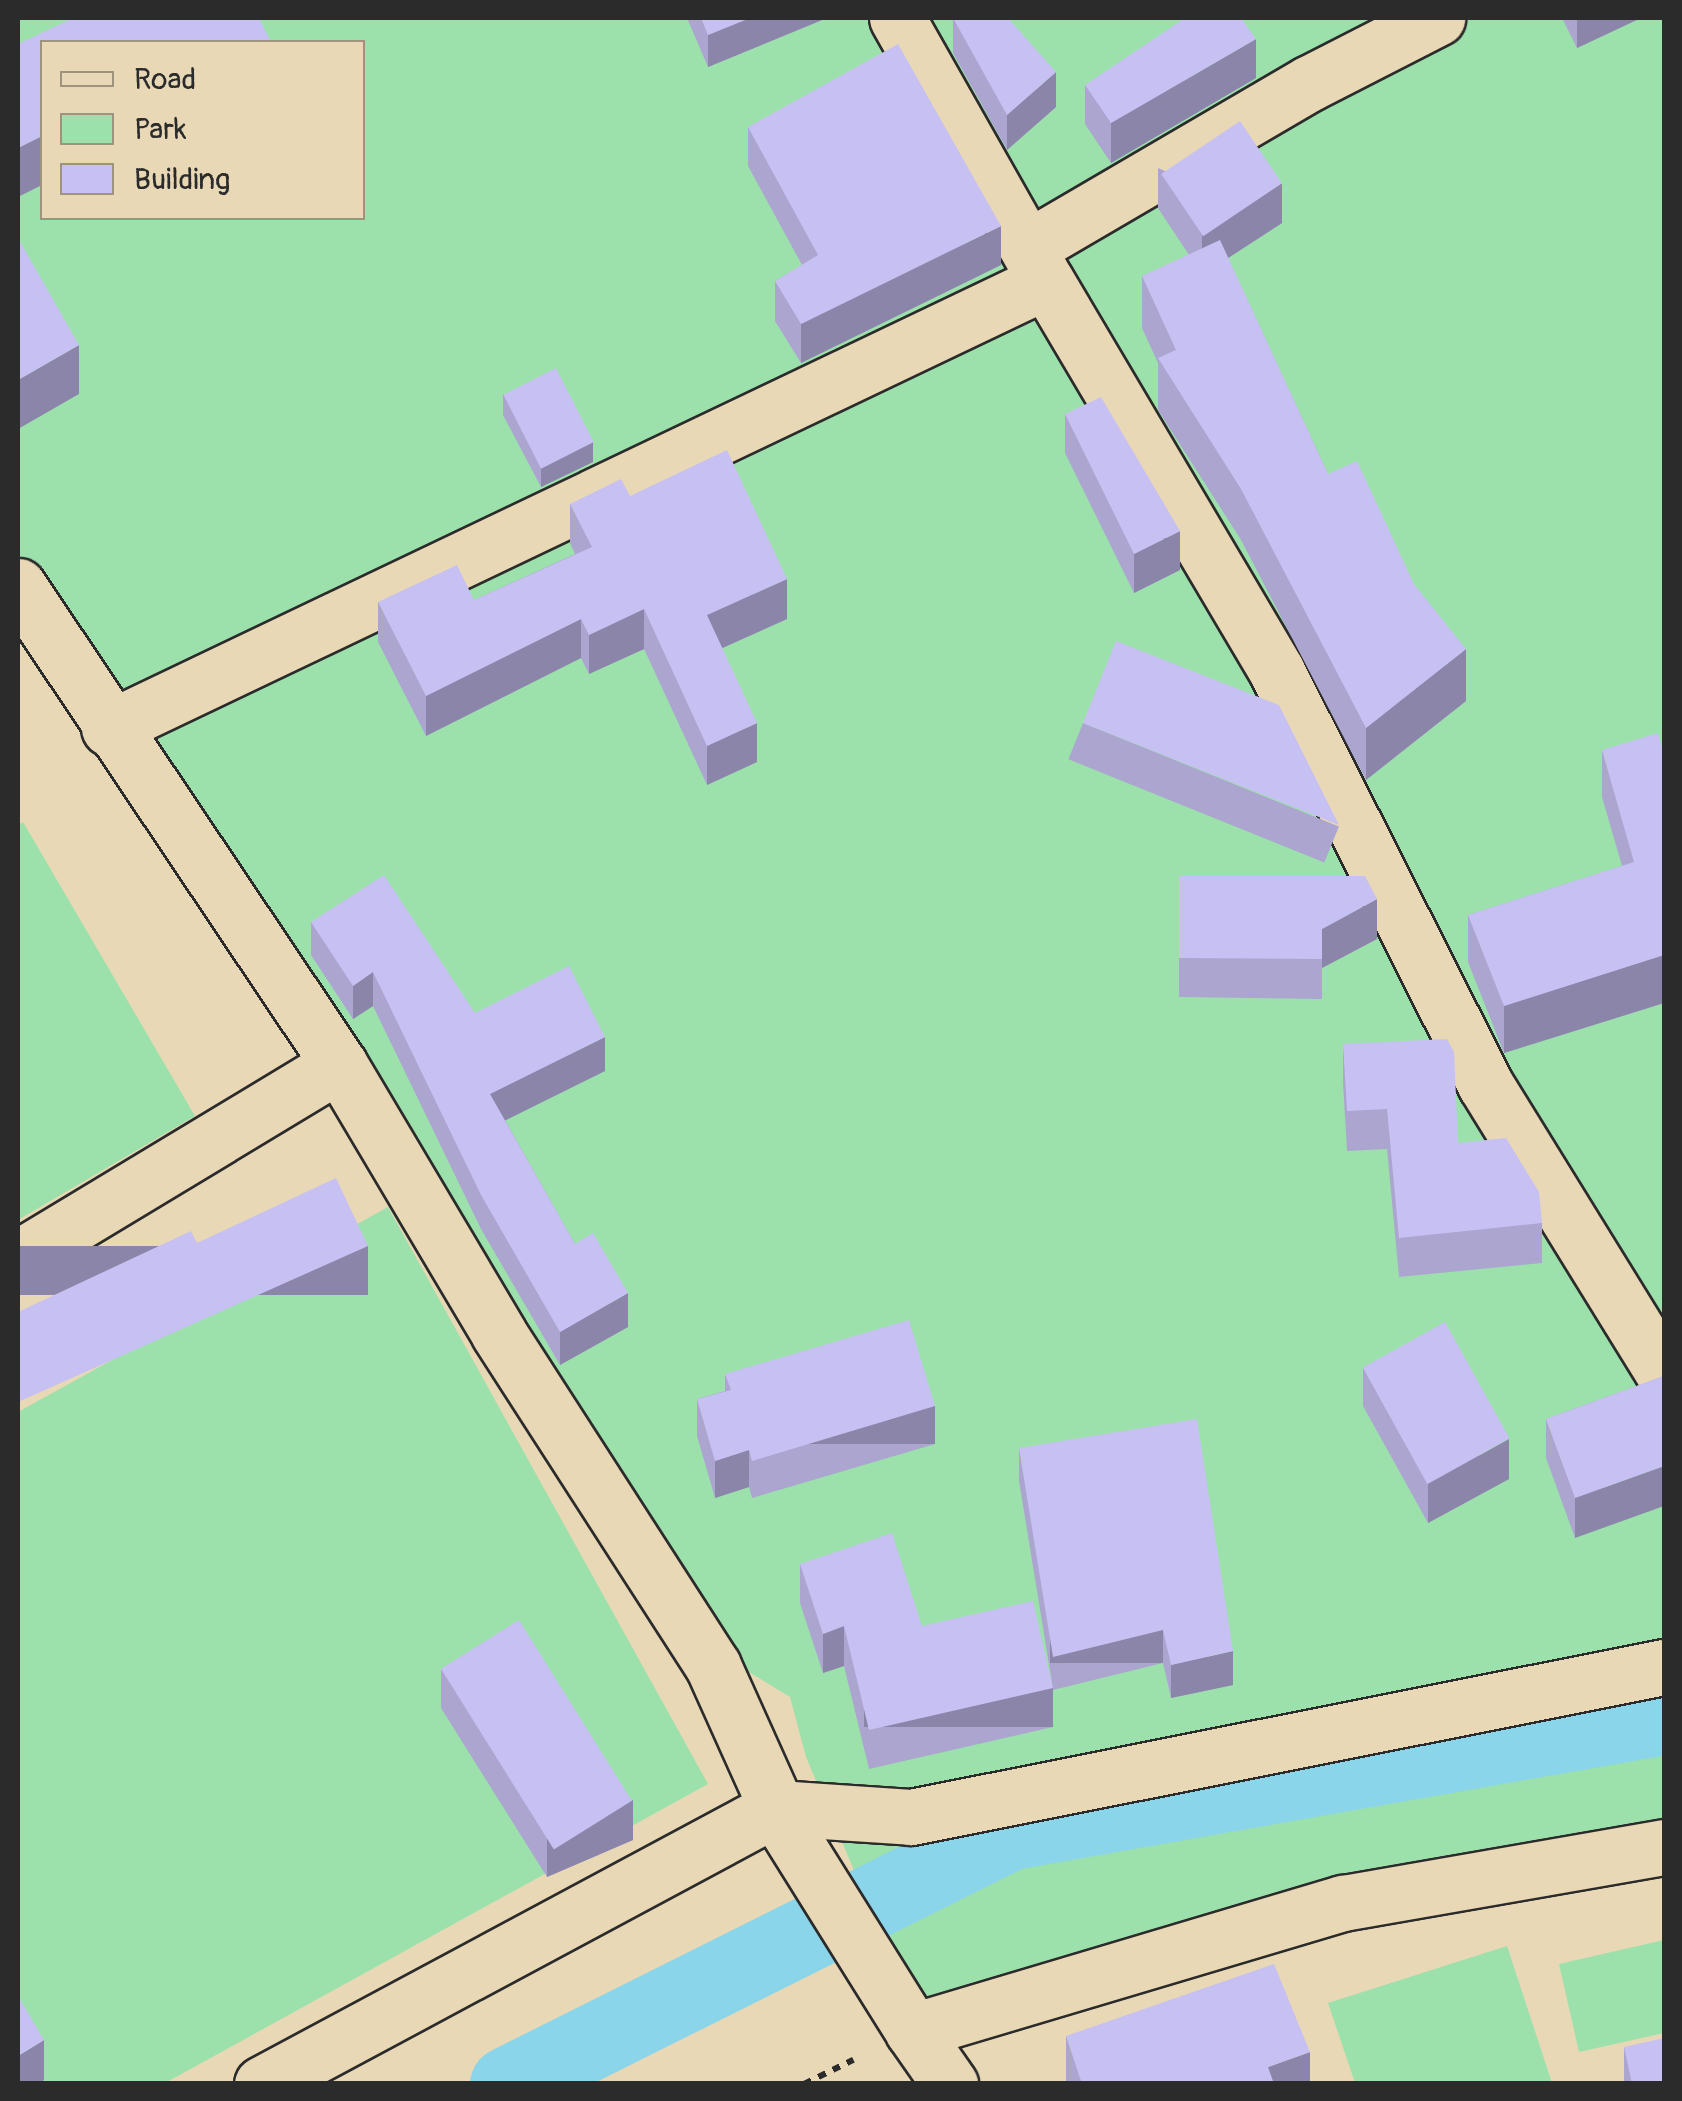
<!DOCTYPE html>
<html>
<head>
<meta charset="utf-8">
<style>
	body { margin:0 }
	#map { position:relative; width:1682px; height:2101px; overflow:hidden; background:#e9d8b5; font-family:Pangolin,sans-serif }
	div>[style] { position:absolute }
	.green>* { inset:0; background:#9ce1ac }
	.canal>* { height:75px; margin:-37.5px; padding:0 37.5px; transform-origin:37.5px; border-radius:37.5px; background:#8ad5ea }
	.path>* { height:6px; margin-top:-3px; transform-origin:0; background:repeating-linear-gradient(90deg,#2b2b2b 0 8px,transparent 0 16px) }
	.roads { filter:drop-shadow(2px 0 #2b2b2b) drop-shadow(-2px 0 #2b2b2b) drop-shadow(0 2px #2b2b2b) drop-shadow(0 -2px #2b2b2b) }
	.minor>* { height:55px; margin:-27.5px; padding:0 27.5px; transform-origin:27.5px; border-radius:27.5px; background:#e9d8b5 }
	.wall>* { inset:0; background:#aba5d0; transform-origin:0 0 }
	.shaded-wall>* { inset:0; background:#8b86a9; transform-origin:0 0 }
	.building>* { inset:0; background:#c7c0f2; transform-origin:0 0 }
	span { translate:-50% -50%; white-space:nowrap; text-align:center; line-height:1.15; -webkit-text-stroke:10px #e9d8b5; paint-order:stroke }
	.frame { position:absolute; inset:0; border:20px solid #2b2b2b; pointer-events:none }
	.legend { position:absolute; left:40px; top:40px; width:325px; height:180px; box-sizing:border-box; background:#e9d8b5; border:2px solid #9d937e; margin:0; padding:12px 18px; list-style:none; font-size:30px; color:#2b2b2b }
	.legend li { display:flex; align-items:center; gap:20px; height:50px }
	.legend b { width:50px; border:2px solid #9d937e }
</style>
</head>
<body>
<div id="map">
	<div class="green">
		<div style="clip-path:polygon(evenodd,18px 18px,1664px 18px,1664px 1835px,953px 2024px,892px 1960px,806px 1757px,790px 1697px,726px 1658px,18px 597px,18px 18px,42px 42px,362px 42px,362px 218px,42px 218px,42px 42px)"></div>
		<div style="clip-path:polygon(23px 822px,195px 1116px,18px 1220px,18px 825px)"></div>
		<div style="clip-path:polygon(388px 1207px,708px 1784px,165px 2083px,18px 2083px,18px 1412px)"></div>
		<div style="clip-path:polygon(1664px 1940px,1664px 2033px,1579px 2052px,1559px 1964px)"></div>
		<div style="clip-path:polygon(1507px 1946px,1552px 2083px,1355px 2083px,1328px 2003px)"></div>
	</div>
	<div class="canal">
		<div style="left:507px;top:2084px;width:563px;rotate:-26.57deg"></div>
		<div style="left:1011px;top:1832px;width:663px;rotate:-9.99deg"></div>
	</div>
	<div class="path">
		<div style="left:804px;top:2084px;width:55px;rotate:-26.1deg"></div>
	</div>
	<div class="roads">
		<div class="minor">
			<div style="left:897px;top:18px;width:299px;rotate:60.5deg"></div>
			<div style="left:1029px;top:247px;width:325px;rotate:-30.3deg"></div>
			<div style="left:1310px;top:83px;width:143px;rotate:-27.1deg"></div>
			<div style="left:18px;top:586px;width:576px;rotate:56.12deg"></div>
			<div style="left:339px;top:1064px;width:314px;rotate:59.3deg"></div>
			<div style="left:499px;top:1334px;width:395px;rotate:57.2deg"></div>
			<div style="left:713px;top:1666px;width:175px;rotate:65.8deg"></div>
			<div style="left:785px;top:1826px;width:242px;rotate:58deg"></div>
			<div style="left:913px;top:2031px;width:449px;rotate:-16.6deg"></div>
			<div style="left:1343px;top:1903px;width:326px;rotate:-9.9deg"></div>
			<div style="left:109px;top:728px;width:1038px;rotate:-25.5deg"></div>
			<div style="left:1046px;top:281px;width:454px;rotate:59.4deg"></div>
			<div style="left:1277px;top:672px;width:462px;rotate:63.2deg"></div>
			<div style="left:1485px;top:1084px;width:341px;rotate:58.3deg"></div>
			<div style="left:18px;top:1258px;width:375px;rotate:-31.1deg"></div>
			<div style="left:913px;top:2031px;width:65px;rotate:55.1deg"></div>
			<div style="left:262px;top:2084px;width:584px;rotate:-28.19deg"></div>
			<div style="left:777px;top:1808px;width:134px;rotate:3.8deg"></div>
			<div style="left:911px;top:1817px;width:768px;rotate:-11.27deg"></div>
		</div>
	</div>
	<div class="wall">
		<div style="clip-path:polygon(687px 18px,827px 18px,708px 67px)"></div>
		<div style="clip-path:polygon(953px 18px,1056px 107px,1007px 150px,953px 53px)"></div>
		<div style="clip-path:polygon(1562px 18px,1641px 18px,1577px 48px)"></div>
		<div style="clip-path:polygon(1256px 78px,1111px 163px,1085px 124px,1085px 85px)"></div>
		<div style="clip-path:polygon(748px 127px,1001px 265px,801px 363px,775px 321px,775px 281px,802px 265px,748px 166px)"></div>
		<div style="clip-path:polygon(1158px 168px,1282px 223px,1228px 258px,1328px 474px,1466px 701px,1366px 780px,1241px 540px,1158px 410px,1158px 363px,1142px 328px,1142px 276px,1189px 255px,1158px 208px)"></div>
		<div style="clip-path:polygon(503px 394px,593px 462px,541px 487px,503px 415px)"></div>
		<div style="clip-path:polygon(1065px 414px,1180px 570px,1134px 593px,1065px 453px)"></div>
		<div style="clip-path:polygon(630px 496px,787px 619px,722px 648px,757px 762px,707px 785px,644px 649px,589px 674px,581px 658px,426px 736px,378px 642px,378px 602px,474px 600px,575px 554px,570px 543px,570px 504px)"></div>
		<div style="left:1083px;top:723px;width:276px;height:39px;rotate:22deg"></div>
		<div style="clip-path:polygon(1602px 750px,1664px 755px,1664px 1003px,1504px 1053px,1468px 962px,1468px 915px,1622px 866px,1602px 797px)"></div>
		<div style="clip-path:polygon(1179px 876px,1377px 939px,1322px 968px,1322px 999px,1179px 997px)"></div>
		<div style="clip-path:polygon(311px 922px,475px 1013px,605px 1071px,505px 1120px,575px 1244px,628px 1327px,560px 1365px,481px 1229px,373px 1006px,353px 1019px,311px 955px)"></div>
		<div style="clip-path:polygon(1343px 1044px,1458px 1143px,1542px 1223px,1542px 1263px,1399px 1277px,1387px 1149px,1347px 1151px,1343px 1083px)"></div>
		<div style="clip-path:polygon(1363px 1367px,1509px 1479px,1428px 1523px,1363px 1406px)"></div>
		<div style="clip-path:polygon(725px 1374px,935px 1444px,752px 1498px,749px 1487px,715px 1498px,697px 1436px,697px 1399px,725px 1391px)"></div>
		<div style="clip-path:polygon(1664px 1376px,1575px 1538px,1546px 1458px,1546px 1419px)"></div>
		<div style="clip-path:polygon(1019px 1448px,1233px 1685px,1171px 1698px,1163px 1663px,1053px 1690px,1053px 1727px,869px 1769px,844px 1666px,823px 1673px,800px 1603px,800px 1564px,922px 1626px,1052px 1683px,1019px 1481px)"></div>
		<div style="clip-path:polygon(441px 1669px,633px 1840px,547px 1877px,441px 1708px)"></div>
		<div style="clip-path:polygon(1066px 2036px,1310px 2084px,1066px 2084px)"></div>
		<div style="clip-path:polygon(1624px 2047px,1664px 2084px,1624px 2084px)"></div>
	</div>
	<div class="shaded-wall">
		<div style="clip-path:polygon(750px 18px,827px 18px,708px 67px,708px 35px)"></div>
		<div style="clip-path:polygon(1577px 18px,1641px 18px,1577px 48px)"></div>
		<div style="clip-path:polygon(1256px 39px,1256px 78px,1111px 163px,1111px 123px)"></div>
		<div style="clip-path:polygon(1056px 72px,1056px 107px,1007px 150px,1007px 115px)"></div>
		<div style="clip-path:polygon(42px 136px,42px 185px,18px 197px,18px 148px)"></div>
		<div style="clip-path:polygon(1282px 183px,1282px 223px,1202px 275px,1202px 235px)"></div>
		<div style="clip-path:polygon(1001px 226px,1001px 265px,801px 363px,801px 324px)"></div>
		<div style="clip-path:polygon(79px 345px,79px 394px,18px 429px,18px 380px)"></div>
		<div style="clip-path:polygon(593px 442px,593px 462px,541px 487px,541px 467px)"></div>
		<div style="clip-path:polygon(1180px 531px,1180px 570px,1134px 593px,1134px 554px)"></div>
		<div style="clip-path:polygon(787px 579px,787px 619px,707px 655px,707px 615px)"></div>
		<div style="clip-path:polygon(644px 609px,644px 649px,589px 674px,589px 635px)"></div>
		<div style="clip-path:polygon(581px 619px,581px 658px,426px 736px,426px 696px)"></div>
		<div style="clip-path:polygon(1466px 649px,1466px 701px,1366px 780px,1366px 728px)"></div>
		<div style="clip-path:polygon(757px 723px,757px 762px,707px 785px,707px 746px)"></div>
		<div style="clip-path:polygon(1377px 899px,1377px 939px,1322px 968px,1322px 999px,1322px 929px)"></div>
		<div style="clip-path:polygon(1664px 955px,1664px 1003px,1504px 1053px,1504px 1006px)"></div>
		<div style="clip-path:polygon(373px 972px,373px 1006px,353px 1019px,353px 986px)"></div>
		<div style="clip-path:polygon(605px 1037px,605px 1071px,490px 1128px,490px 1094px)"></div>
		<div style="left:368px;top:1246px;width:49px;height:383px;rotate:90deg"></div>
		<div style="clip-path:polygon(628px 1293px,628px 1327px,560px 1365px,560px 1332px)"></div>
		<div style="left:935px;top:1406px;width:38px;height:191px;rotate:90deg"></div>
		<div style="clip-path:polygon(1509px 1439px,1509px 1479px,1428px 1523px,1428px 1484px)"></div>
		<div style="clip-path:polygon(749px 1450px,749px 1487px,715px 1498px,715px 1461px)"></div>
		<div style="clip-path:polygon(1664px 1466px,1664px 1506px,1575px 1538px,1575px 1498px)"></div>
		<div style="clip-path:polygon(844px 1626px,844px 1666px,823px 1673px,823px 1634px)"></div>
		<div style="left:1163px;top:1630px;width:33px;height:113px;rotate:90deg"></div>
		<div style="clip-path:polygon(1233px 1651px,1233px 1685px,1171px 1698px,1171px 1665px)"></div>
		<div style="left:1053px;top:1688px;width:39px;height:189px;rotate:90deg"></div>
		<div style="clip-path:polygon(633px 1800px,633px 1840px,547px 1877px,547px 1838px)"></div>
		<div style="clip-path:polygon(44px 2040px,44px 2080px,38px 2084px,18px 2084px,18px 2056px)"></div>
		<div style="clip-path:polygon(1310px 2052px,1310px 2084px,1268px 2084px,1268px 2067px)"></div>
	</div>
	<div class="building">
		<div style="clip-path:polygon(73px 18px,259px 18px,271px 42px,42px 42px,42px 136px,18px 148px,18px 44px)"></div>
		<div style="clip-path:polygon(701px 18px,750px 18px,708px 35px)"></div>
		<div style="clip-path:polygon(953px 18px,1008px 18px,1056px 72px,1007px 115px)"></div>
		<div style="clip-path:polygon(1185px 18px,1241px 18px,1256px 39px,1111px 123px,1085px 85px)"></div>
		<div style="clip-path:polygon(898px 44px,1001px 226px,801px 324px,775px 281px,818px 255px,748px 127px)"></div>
		<div style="left:1240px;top:121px;width:75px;height:95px;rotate:56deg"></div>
		<div style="clip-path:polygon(18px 238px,79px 345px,18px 380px)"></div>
		<div style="clip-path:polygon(1220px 240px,1328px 474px,1357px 461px,1414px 584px,1466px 649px,1366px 728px,1241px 489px,1158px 358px,1176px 350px,1142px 276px)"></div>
		<div style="left:556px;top:368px;width:83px;height:59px;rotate:63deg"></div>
		<div style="clip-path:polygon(1101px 397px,1180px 531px,1134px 554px,1065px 414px)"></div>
		<div style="clip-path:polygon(727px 450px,787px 579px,707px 615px,757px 723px,707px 746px,644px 609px,589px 635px,581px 619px,426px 696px,378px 602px,457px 565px,474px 600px,592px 547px,570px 504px,621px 479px,630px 496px)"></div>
		<div style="clip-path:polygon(1116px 641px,1279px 705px,1339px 825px,1083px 723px)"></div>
		<div style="clip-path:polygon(1658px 733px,1664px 755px,1664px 955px,1504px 1006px,1468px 915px,1634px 862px,1602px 750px)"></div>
		<div style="clip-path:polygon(384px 875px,475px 1013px,569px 966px,605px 1037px,490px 1094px,575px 1244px,593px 1233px,628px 1293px,560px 1332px,481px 1195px,373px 972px,353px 986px,311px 922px)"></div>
		<div style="clip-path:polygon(1179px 876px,1365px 876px,1377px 899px,1322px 929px,1322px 959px,1179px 958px)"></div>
		<div style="clip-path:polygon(1447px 1039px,1454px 1052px,1458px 1143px,1506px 1138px,1539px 1192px,1542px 1223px,1399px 1238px,1387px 1109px,1347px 1111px,1343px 1044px)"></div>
		<div style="clip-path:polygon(336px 1178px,368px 1246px,18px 1402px,18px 1312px,191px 1231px,197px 1243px)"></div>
		<div style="clip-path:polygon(909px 1320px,935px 1406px,752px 1461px,749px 1450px,715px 1461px,697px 1399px,731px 1390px,725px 1374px)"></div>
		<div style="left:1445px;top:1322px;width:133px;height:94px;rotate:61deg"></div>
		<div style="clip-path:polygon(1664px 1376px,1664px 1466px,1575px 1498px,1546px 1419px)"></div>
		<div style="clip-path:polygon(1197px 1419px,1233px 1651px,1171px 1665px,1163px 1630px,1053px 1657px,1019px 1448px)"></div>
		<div style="clip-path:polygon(892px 1533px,922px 1626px,1033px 1601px,1053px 1688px,869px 1730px,844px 1626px,823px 1634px,800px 1564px)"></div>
		<div style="left:519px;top:1620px;width:213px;height:92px;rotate:58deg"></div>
		<div style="clip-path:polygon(1274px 1964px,1310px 2052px,1268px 2067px,1274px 2084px,1082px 2084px,1066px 2036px)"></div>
		<div style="clip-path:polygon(18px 1996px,44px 2040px,18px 2056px)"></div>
		<div style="clip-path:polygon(1664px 2038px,1664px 2084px,1632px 2084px,1624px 2047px)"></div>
	</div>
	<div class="frame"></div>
	<ul class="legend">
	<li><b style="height:12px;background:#e9d8b5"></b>Road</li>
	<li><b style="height:28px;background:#9ce1ac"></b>Park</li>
	<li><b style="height:28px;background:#c7c0f2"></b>Building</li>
	</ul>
</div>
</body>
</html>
